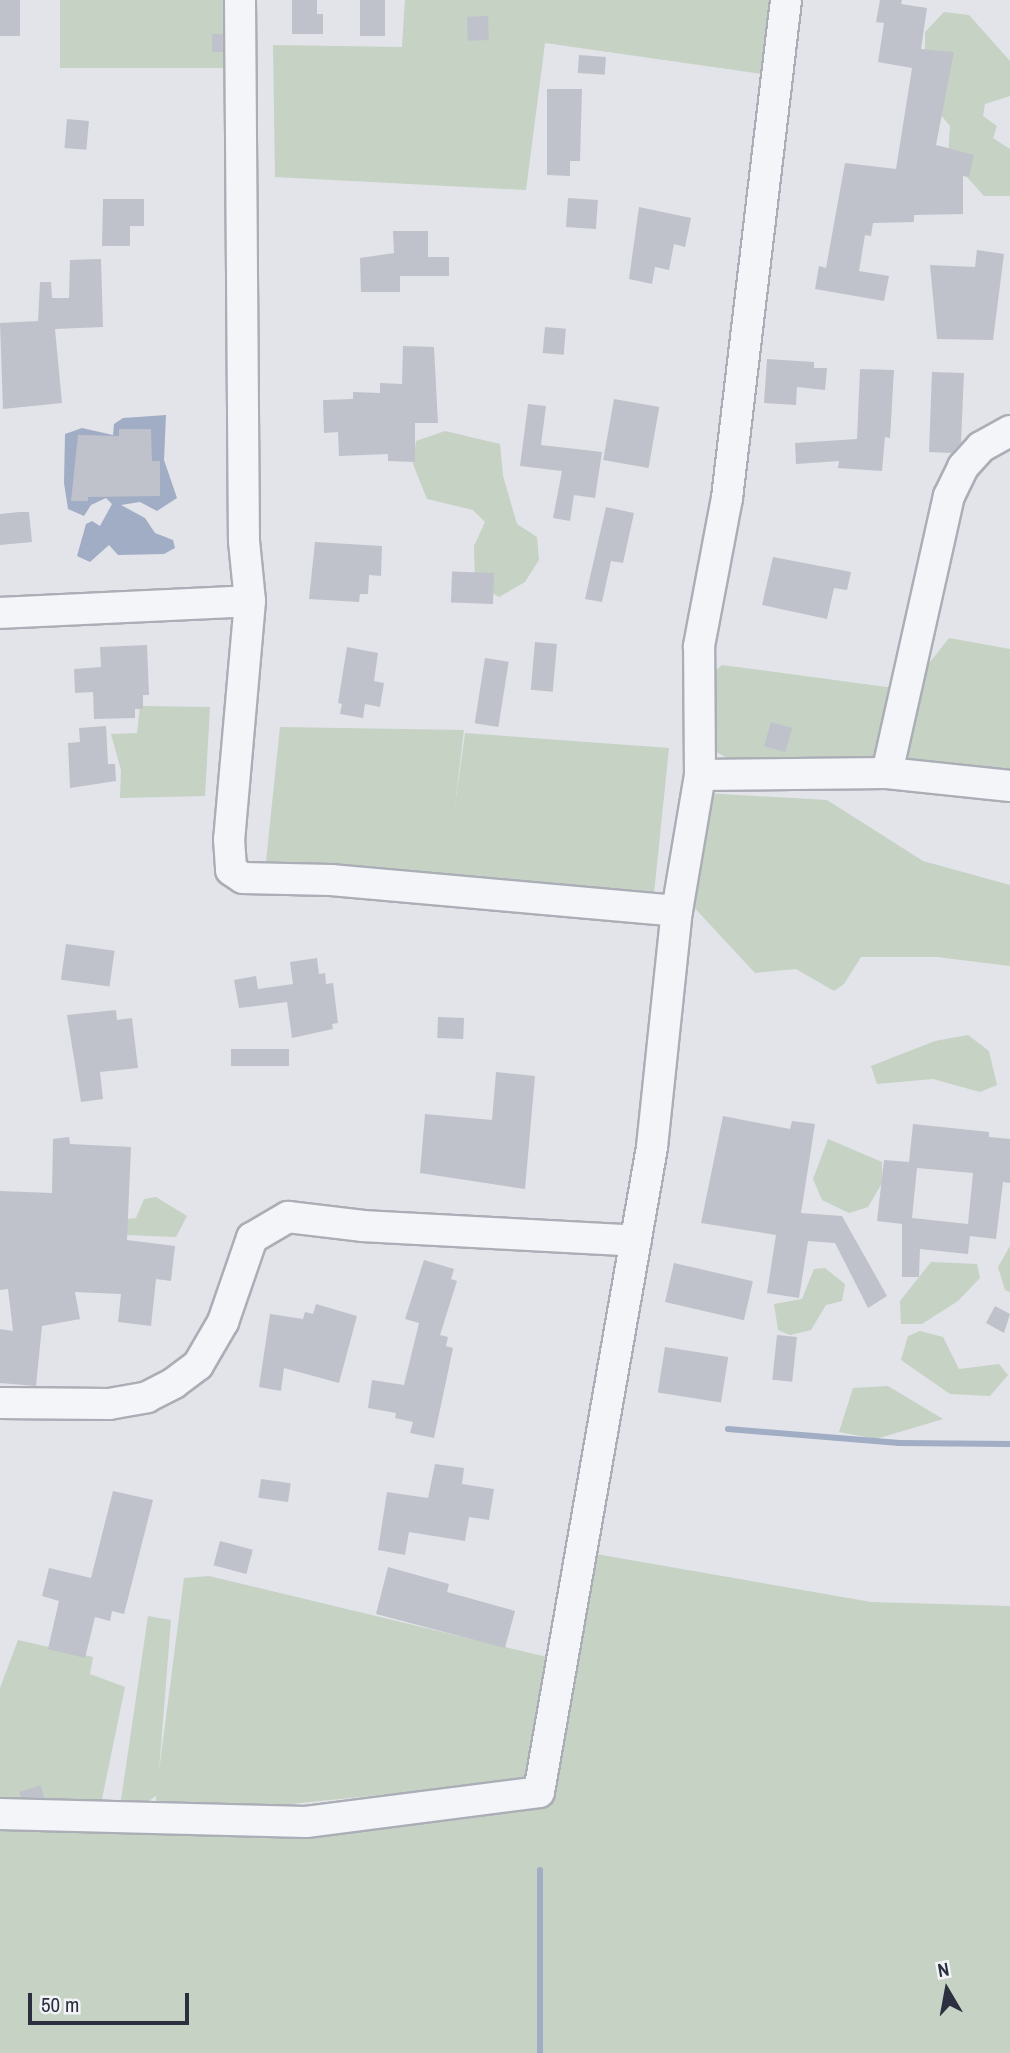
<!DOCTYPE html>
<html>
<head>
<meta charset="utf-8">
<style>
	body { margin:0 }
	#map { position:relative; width:1010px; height:2053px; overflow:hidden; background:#e2e4e9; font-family:"Archivo Narrow",sans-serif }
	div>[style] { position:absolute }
	.green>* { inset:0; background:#c5d2c4; transform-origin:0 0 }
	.water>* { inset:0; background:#a1acc5 }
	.stream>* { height:6px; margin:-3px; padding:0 3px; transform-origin:3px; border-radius:3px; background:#a1acc5 }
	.building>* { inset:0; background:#c0c2cb; transform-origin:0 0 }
	.roads { filter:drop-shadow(2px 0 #abaeb6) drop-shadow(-2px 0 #abaeb6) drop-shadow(0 2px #abaeb6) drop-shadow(0 -2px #abaeb6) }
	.minor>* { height:30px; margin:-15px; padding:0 15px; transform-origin:15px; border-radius:15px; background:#f4f5f8 }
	span { translate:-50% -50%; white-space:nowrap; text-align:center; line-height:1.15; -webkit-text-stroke:6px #f2f3f6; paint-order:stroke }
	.north { position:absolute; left:912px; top:1955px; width:70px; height:70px; -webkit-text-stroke:5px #f2f3f6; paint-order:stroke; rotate:350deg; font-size:19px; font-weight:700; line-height:28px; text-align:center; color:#2c2f3f }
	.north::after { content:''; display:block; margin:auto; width:24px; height:32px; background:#2c2f3f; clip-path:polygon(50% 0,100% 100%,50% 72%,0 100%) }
	.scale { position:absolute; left:28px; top:1993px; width:161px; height:32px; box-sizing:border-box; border:4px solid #2c2f3f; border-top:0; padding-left:9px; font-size:21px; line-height:24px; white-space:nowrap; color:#2c2f3f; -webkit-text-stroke:5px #f2f3f6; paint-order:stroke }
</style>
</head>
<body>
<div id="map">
	<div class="green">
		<div style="left:60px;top:0;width:169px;height:68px"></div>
		<div style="clip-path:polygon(405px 0,788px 0,777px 76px,545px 43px,526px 190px,275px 177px,273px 45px,402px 47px)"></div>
		<div style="clip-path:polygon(944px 12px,969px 15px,1010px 61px,1010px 96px,985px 104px,983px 116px,997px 126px,993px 138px,1010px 149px,1010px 196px,984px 196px,948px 156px,950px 126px,935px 108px,925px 73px,925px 32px)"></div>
		<div style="clip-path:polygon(445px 431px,500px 444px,503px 476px,517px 524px,537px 537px,539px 560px,525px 582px,499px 597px,475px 583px,474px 546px,485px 522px,473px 510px,427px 499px,413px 464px,416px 441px)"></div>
		<div style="clip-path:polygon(949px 638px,1010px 649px,1010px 778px,742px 766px,707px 747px,714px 672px,722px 665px,894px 688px,920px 675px)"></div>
		<div style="clip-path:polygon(140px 706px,210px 707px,205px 796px,120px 798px,121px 770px,111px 734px,137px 733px)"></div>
		<div style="clip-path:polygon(280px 727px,464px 730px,454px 813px,465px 733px,669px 748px,653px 903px,265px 871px)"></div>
		<div style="clip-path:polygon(704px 793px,827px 800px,923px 861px,1010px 885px,1010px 966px,937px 957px,861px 957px,844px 984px,834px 991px,796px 969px,755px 973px,689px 902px)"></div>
		<div style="clip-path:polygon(968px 1035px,989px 1051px,997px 1085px,980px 1092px,933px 1079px,877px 1084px,871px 1066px,935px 1041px)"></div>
		<div style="clip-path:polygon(828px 1139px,882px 1162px,882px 1183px,868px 1207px,849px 1213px,822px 1200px,813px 1179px)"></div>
		<div style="clip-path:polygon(156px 1197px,187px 1216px,176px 1237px,75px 1233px,70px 1224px,136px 1218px,144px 1199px)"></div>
		<div style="clip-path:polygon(1010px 1246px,1010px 1292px,1005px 1290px,998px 1267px)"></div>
		<div style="clip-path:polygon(931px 1262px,977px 1264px,980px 1278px,958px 1301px,922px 1324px,901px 1324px,900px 1301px)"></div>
		<div style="clip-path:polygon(825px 1268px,845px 1284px,842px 1301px,826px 1305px,811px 1330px,790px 1335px,778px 1330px,774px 1304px,802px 1299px,814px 1269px)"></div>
		<div style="clip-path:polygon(920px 1331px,943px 1337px,959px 1369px,999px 1364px,1008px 1375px,990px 1396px,950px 1394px,901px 1360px,908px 1336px)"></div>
		<div style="clip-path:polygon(888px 1386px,943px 1419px,876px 1439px,839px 1432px,853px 1388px)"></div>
		<div style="clip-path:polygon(596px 1554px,871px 1602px,1010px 1606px,1010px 2053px,0 2053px,0 1827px,550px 1798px)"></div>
		<div style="clip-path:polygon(209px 1576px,547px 1657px,530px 1775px,527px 1780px,202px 1813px,157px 1811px,156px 1796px,136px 1809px,135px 1800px,121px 1800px,148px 1616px,171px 1620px,159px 1771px,184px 1578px)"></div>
		<div style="clip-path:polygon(18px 1640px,93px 1657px,90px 1674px,125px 1687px,102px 1799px,105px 1808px,0 1810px,0 1688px)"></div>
	</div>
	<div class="water">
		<div style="clip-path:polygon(166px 415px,164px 460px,177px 498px,157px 511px,140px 502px,121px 505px,145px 518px,155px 533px,173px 540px,175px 548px,164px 554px,118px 555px,109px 545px,90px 562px,77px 556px,86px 524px,92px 521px,100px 526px,112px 504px,106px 498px,91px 505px,84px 516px,68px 509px,64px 483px,65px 434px,82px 428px,113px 435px,114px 424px,123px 418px)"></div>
	</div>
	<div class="stream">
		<div style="left:728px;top:1429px;width:172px;rotate:4.7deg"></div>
		<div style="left:899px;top:1443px;width:111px;rotate:0.5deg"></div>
		<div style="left:540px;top:1870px;width:183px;rotate:90deg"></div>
	</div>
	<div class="building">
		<div style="left:0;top:0;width:20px;height:36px"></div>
		<div style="clip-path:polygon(292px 0,317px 0,317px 14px,323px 14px,323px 34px,292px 34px)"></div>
		<div style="left:360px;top:0;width:25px;height:36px"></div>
		<div style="clip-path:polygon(880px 0,902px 0,901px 4px,927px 8px,921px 49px,954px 52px,936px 145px,974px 155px,969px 177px,963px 176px,963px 214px,914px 215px,914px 222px,873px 223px,871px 236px,865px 235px,859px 271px,889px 276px,884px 301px,815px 289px,819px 266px,826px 268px,845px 163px,896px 169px,912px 68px,878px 62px,884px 23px,876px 22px)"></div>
		<div style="left:488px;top:16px;width:24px;height:21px;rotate:88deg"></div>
		<div style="left:212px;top:34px;width:11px;height:18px"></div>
		<div style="left:579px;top:55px;width:27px;height:18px;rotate:4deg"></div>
		<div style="clip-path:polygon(547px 89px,582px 89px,580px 161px,570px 161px,570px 176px,547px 175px)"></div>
		<div style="left:67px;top:119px;width:22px;height:29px;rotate:5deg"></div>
		<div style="left:568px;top:198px;width:30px;height:29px;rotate:4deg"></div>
		<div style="clip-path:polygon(103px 199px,144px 199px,144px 226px,130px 226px,130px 246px,102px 246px)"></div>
		<div style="clip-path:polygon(639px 207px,691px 218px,685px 247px,674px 244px,669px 270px,655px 267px,652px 284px,629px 279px)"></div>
		<div style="clip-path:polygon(393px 231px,428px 231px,428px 257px,449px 257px,449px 276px,400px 276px,400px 292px,361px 292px,360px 258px,394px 253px)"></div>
		<div style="clip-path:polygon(977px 250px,1004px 254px,993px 340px,937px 339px,930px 265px,975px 267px)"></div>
		<div style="clip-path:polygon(101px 259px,103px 327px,55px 329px,62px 403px,3px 409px,0 323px,38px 321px,40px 282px,51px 282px,52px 298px,69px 298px,70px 260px)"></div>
		<div style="left:545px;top:327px;width:21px;height:26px;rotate:5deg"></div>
		<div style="clip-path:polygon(403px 346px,434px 347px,438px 423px,415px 423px,415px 462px,388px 461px,388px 454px,339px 456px,338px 432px,324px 433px,323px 400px,353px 399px,353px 392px,380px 393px,380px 383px,402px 384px)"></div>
		<div style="clip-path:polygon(767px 359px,814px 362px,814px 368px,827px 368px,825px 390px,797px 387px,796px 405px,764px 403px)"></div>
		<div style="clip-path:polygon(860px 369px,894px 370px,890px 438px,885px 437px,882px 471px,838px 468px,839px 461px,796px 464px,795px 443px,857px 439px)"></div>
		<div style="clip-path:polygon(932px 372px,964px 373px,961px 443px,952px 453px,929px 452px)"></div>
		<div style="left:614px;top:399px;width:46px;height:62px;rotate:10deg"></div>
		<div style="clip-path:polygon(528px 404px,546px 406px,541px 445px,602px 452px,595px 498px,574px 495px,570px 521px,553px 518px,562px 471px,520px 466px)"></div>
		<div style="clip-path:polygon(119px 429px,151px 429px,152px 461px,160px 461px,160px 496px,88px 497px,88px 501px,71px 501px,78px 435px,119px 436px)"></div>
		<div style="clip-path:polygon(606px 507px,634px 513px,623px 563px,611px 561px,602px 602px,585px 599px)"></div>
		<div style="clip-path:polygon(19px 512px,29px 512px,32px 542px,0 545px,0 514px)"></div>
		<div style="clip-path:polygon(315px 542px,382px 546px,381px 576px,369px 575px,368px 594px,360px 594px,359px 602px,309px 599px)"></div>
		<div style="clip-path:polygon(773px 557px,851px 572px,847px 590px,834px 588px,827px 619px,762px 605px)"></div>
		<div style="left:494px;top:573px;width:31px;height:42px;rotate:92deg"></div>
		<div style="left:535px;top:642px;width:22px;height:48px;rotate:5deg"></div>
		<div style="clip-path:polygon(147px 645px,149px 695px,143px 695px,143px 709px,135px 709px,135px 718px,94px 719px,93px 692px,75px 693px,74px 669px,101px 667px,100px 647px)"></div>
		<div style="clip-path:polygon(347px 647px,378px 653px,374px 681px,384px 683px,380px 707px,365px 704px,363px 718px,340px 714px,342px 704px,338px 703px)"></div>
		<div style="left:485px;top:658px;width:24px;height:66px;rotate:9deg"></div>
		<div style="left:771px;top:722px;width:22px;height:25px;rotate:16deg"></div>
		<div style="clip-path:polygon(106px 726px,108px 764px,115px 764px,116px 781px,70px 788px,68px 743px,80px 742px,79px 728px)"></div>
		<div style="left:66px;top:944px;width:49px;height:36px;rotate:8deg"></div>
		<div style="clip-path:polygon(317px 958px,319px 974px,325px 973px,326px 984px,333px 983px,338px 1023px,332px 1024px,333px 1029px,292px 1038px,287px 1002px,239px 1008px,234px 980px,256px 976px,258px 989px,293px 984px,290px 962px)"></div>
		<div style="clip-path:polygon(116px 1010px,117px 1020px,132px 1018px,138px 1068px,100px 1072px,103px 1099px,81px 1102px,67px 1015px)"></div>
		<div style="left:438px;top:1017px;width:26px;height:21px;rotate:2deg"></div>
		<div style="left:289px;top:1049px;width:17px;height:58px;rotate:90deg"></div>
		<div style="clip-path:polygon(496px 1072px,535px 1076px,525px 1189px,420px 1173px,425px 1114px,492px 1120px)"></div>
		<div style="clip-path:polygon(723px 1116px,790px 1129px,792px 1121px,815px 1124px,801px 1213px,842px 1216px,887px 1296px,868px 1308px,835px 1243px,808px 1241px,799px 1298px,767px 1293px,776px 1235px,701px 1223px)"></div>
		<div style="clip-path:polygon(evenodd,913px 1124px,989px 1132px,989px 1137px,1010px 1139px,1010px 1183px,1003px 1182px,996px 1239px,970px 1236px,968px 1254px,920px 1249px,919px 1277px,902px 1277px,902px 1224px,877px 1221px,884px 1160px,909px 1162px,913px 1124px,917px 1168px,973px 1173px,968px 1224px,912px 1218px,917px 1168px)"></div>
		<div style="clip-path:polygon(69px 1137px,70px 1144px,131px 1147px,127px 1240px,175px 1246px,171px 1281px,156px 1279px,151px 1326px,118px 1322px,121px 1294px,75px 1292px,80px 1319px,42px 1326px,36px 1386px,0 1383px,0 1329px,13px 1331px,8px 1289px,0 1290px,0 1191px,52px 1193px,53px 1139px)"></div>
		<div style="clip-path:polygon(424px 1260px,454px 1269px,451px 1279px,457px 1281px,440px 1335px,448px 1337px,446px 1346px,453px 1348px,434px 1438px,410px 1433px,413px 1422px,395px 1418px,396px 1413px,368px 1408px,372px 1380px,404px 1385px,419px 1323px,405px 1319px)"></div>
		<div style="left:674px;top:1263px;width:81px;height:40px;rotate:13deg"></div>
		<div style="clip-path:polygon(316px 1304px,357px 1316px,339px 1383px,284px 1368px,281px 1391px,259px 1387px,270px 1314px,303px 1319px,305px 1312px,313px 1314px)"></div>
		<div style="clip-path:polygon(995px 1306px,1010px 1314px,1004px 1333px,986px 1323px)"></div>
		<div style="left:777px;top:1335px;width:20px;height:45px;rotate:6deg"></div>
		<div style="left:665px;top:1347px;width:64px;height:46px;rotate:9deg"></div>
		<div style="clip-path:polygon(435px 1464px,464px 1468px,462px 1484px,494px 1489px,489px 1520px,469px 1517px,465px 1541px,409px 1532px,405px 1555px,378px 1550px,387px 1492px,428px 1498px)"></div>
		<div style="left:261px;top:1479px;width:30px;height:19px;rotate:8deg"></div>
		<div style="clip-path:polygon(113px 1491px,153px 1500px,124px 1614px,112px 1611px,110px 1621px,95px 1617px,85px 1658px,48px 1649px,59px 1601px,42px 1596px,49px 1568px,91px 1578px)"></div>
		<div style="left:220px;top:1541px;width:34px;height:25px;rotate:15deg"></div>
		<div style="clip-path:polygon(388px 1567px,449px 1584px,447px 1592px,515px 1611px,505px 1648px,376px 1614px)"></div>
		<div style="clip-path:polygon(41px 1785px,44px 1798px,21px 1797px,19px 1792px)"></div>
	</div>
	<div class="roads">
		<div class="minor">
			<div style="left:240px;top:0;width:541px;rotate:89.58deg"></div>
			<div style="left:244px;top:541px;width:60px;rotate:84.3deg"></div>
			<div style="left:250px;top:601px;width:239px;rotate:95deg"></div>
			<div style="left:229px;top:839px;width:31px;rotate:86deg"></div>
			<div style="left:231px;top:870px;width:14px;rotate:34deg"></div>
			<div style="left:243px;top:878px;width:88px;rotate:1.3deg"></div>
			<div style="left:331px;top:880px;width:347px;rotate:5.1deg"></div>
			<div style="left:0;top:613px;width:250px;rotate:-2.7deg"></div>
			<div style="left:887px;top:773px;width:284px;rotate:-77.4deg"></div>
			<div style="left:949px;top:496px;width:32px;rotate:-64deg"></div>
			<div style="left:963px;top:467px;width:27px;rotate:-48deg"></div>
			<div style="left:981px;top:447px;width:33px;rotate:-29deg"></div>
			<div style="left:700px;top:775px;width:187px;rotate:-0.6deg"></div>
			<div style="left:887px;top:773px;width:124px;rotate:6deg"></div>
			<div style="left:0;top:1403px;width:109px;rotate:0.5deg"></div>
			<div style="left:109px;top:1404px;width:39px;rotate:-10deg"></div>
			<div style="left:147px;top:1397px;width:30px;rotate:-27deg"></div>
			<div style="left:174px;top:1383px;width:30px;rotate:-37deg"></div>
			<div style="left:198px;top:1365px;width:50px;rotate:-59.8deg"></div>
			<div style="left:223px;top:1322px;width:89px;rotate:-71deg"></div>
			<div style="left:252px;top:1238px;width:42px;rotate:-30.3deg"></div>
			<div style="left:288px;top:1217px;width:76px;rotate:6.8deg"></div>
			<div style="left:363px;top:1226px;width:273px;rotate:3.1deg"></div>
			<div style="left:0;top:1814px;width:306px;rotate:1.5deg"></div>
			<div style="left:306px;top:1822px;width:235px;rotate:-7.3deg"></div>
			<div style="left:539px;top:1792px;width:655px;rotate:-80.06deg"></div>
			<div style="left:652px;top:1147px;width:237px;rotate:-84deg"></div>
			<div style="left:677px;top:911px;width:138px;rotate:-80.4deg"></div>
			<div style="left:700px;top:775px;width:129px;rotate:-90.4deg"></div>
			<div style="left:699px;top:646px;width:151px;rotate:-79.3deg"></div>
			<div style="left:727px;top:498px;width:501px;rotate:-83.24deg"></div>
		</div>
	</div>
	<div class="north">N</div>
	<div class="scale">50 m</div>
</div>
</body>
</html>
